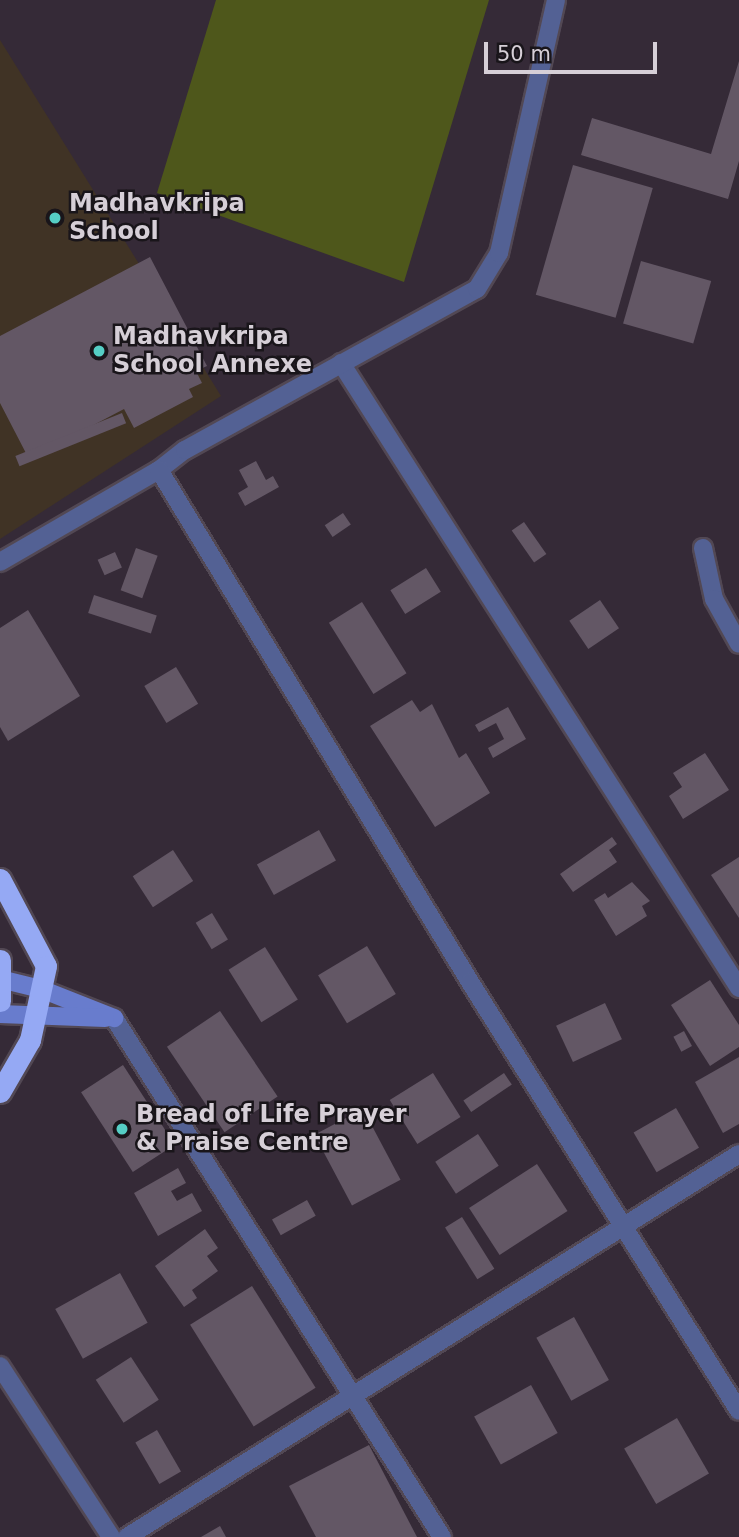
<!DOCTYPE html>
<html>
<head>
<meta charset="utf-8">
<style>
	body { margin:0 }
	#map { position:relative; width:739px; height:1537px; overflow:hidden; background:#352a37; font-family:"DejaVu Sans",sans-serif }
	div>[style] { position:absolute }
	.education>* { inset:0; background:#403325 }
	.green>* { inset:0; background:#4e571b }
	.building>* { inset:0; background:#635765; transform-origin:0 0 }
	.roads { filter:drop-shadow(2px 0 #524854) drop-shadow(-2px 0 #524854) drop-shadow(0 2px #524854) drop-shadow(0 -2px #524854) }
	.street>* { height:18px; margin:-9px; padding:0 9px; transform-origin:9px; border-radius:9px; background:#536194 }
	.secondary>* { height:18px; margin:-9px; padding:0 9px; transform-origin:9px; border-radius:9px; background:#687ccd }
	.highway>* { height:21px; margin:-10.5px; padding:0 10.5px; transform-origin:10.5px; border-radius:10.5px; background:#95a9f4 }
	.dots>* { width:19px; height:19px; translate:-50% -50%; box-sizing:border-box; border:4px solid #19151a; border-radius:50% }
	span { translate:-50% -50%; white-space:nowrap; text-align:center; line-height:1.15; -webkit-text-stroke:5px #19151a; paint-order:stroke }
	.poi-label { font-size:24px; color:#d6cfd7; font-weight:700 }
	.left { translate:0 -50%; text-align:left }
	.scale { position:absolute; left:484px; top:42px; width:173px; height:32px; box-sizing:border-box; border:4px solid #d6cfd7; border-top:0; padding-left:9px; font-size:21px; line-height:24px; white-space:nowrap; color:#d6cfd7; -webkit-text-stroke:5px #19151a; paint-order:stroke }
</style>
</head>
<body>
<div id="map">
	<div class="education">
		<div style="clip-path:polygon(0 40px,221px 396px,0 539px)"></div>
	</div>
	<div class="green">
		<div style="clip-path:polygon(216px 0,489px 0,404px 282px,157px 193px)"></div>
	</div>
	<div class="building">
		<div style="clip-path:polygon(739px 61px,739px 161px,728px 199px,581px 155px,592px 118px,711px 154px)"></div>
		<div style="left:573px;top:165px;width:83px;height:135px;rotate:16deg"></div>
		<div style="clip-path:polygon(150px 257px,207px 366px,196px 371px,202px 383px,189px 389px,193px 397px,134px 428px,124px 409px,29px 459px,0 403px,0 336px)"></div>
		<div style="left:641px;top:261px;width:73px;height:65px;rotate:16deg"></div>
		<div style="left:122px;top:413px;width:11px;height:115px;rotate:68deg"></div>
		<div style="clip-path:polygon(256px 461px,266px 480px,273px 476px,279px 487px,245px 506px,238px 493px,248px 487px,239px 470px)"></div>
		<div style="left:343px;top:513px;width:14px;height:22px;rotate:56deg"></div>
		<div style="left:524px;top:522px;width:39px;height:15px;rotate:55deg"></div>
		<div style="left:136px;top:548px;width:23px;height:45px;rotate:20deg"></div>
		<div style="left:115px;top:552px;width:17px;height:19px;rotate:66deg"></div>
		<div style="left:426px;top:568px;width:28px;height:42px;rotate:58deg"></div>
		<div style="left:94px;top:595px;width:66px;height:19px;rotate:18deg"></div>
		<div style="left:600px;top:600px;width:34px;height:37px;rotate:56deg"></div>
		<div style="left:362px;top:602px;width:84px;height:39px;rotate:58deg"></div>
		<div style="clip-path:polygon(28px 610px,80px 696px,8px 741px,0 727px,0 628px)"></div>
		<div style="left:176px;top:667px;width:43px;height:37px;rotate:59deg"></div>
		<div style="clip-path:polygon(412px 700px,420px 712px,432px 704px,459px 758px,466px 753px,490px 793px,435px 827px,370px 726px)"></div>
		<div style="clip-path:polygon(508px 707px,526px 739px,493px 758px,488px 748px,504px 739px,496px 723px,479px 732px,475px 725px)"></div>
		<div style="clip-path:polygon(705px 753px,729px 790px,683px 819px,669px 796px,682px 787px,673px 773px)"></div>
		<div style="left:319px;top:830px;width:35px;height:71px;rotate:61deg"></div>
		<div style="clip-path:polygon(612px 837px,617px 844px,609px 850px,617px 862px,573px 892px,560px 874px)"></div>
		<div style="left:173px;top:850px;width:37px;height:48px;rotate:57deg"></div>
		<div style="clip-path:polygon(739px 857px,739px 918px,711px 875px)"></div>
		<div style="clip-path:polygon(632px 882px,650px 901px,642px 906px,647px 916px,616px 936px,594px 900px,605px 893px,608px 898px)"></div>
		<div style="left:212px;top:913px;width:31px;height:19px;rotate:59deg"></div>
		<div style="left:367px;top:946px;width:56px;height:57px;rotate:59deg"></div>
		<div style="left:265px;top:947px;width:62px;height:43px;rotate:58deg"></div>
		<div style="clip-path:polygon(710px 980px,739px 1025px,739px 1047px,710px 1066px,671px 1005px)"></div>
		<div style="left:605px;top:1003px;width:40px;height:54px;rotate:65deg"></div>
		<div style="left:220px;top:1011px;width:103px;height:64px;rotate:56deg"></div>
		<div style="left:684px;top:1031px;width:17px;height:12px;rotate:62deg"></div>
		<div style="clip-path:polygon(739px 1057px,739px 1124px,723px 1133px,695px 1082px)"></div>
		<div style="left:123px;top:1065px;width:95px;height:50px;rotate:57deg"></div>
		<div style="left:433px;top:1073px;width:52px;height:51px;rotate:58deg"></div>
		<div style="left:504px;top:1073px;width:14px;height:49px;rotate:56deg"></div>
		<div style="left:676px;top:1108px;width:46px;height:49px;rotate:60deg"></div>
		<div style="left:363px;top:1109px;width:80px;height:55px;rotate:62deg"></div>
		<div style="left:478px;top:1134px;width:38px;height:51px;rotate:57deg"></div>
		<div style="left:537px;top:1164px;width:56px;height:81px;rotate:57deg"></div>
		<div style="clip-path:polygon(178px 1168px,186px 1183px,171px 1191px,177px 1201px,192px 1193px,202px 1211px,158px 1236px,134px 1193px)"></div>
		<div style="left:307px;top:1200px;width:18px;height:40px;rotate:61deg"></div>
		<div style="left:462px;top:1217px;width:61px;height:20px;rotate:58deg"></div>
		<div style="clip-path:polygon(205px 1229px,218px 1248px,207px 1256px,218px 1271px,192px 1290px,197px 1298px,184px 1307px,155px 1266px)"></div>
		<div style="left:120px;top:1273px;width:57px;height:74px;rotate:61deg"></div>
		<div style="left:252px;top:1286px;width:120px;height:73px;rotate:58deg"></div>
		<div style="left:574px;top:1317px;width:72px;height:43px;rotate:61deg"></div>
		<div style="left:131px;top:1357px;width:51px;height:42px;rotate:57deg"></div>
		<div style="left:531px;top:1385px;width:55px;height:65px;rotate:61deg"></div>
		<div style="left:677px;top:1418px;width:64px;height:61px;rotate:60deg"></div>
		<div style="left:157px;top:1430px;width:48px;height:25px;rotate:60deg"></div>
		<div style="clip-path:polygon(369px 1445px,417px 1537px,316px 1537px,289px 1486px)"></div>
		<div style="clip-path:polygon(220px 1526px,226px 1537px,201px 1537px)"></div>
	</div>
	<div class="roads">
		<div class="street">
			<div style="left:341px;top:363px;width:741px;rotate:57.51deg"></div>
			<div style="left:159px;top:470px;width:33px;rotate:-38deg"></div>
			<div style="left:185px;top:450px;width:333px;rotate:-28.9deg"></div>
			<div style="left:477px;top:289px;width:42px;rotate:-58.6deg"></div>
			<div style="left:499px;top:253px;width:259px;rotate:-77.3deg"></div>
			<div style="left:703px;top:548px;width:52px;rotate:77.8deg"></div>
			<div style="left:714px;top:599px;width:51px;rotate:60.9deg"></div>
			<div style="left:0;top:562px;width:184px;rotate:-30.1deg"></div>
			<div style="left:159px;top:470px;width:599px;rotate:58.72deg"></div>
			<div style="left:470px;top:982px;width:506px;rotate:57.91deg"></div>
			<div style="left:114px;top:1018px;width:614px;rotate:57.71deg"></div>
			<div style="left:0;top:1366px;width:204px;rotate:57deg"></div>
			<div style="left:127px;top:1537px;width:722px;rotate:-32.04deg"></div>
		</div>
		<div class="secondary">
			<div style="left:0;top:979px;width:42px;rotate:13.7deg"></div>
			<div style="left:41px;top:989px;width:79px;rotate:21.7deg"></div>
			<div style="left:0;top:1014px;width:105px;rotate:2.2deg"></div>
		</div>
		<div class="highway">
			<div style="left:0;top:879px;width:98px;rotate:62.1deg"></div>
			<div style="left:46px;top:966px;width:76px;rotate:102.2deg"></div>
			<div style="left:30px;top:1040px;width:60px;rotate:120deg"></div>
			<div style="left:0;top:960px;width:41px;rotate:90deg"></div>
		</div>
	</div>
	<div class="dots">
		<div style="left:55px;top:218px;background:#55cec5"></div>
		<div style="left:99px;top:351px;background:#55cec5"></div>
		<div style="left:122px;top:1129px;background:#55cec5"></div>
	</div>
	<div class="poi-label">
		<span class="left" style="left:69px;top:218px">Madhavkripa<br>School</span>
		<span class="left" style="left:113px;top:351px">Madhavkripa<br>School Annexe</span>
		<span class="left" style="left:136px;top:1129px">Bread of Life Prayer<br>&amp; Praise Centre</span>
	</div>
	<div class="scale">50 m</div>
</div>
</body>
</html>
